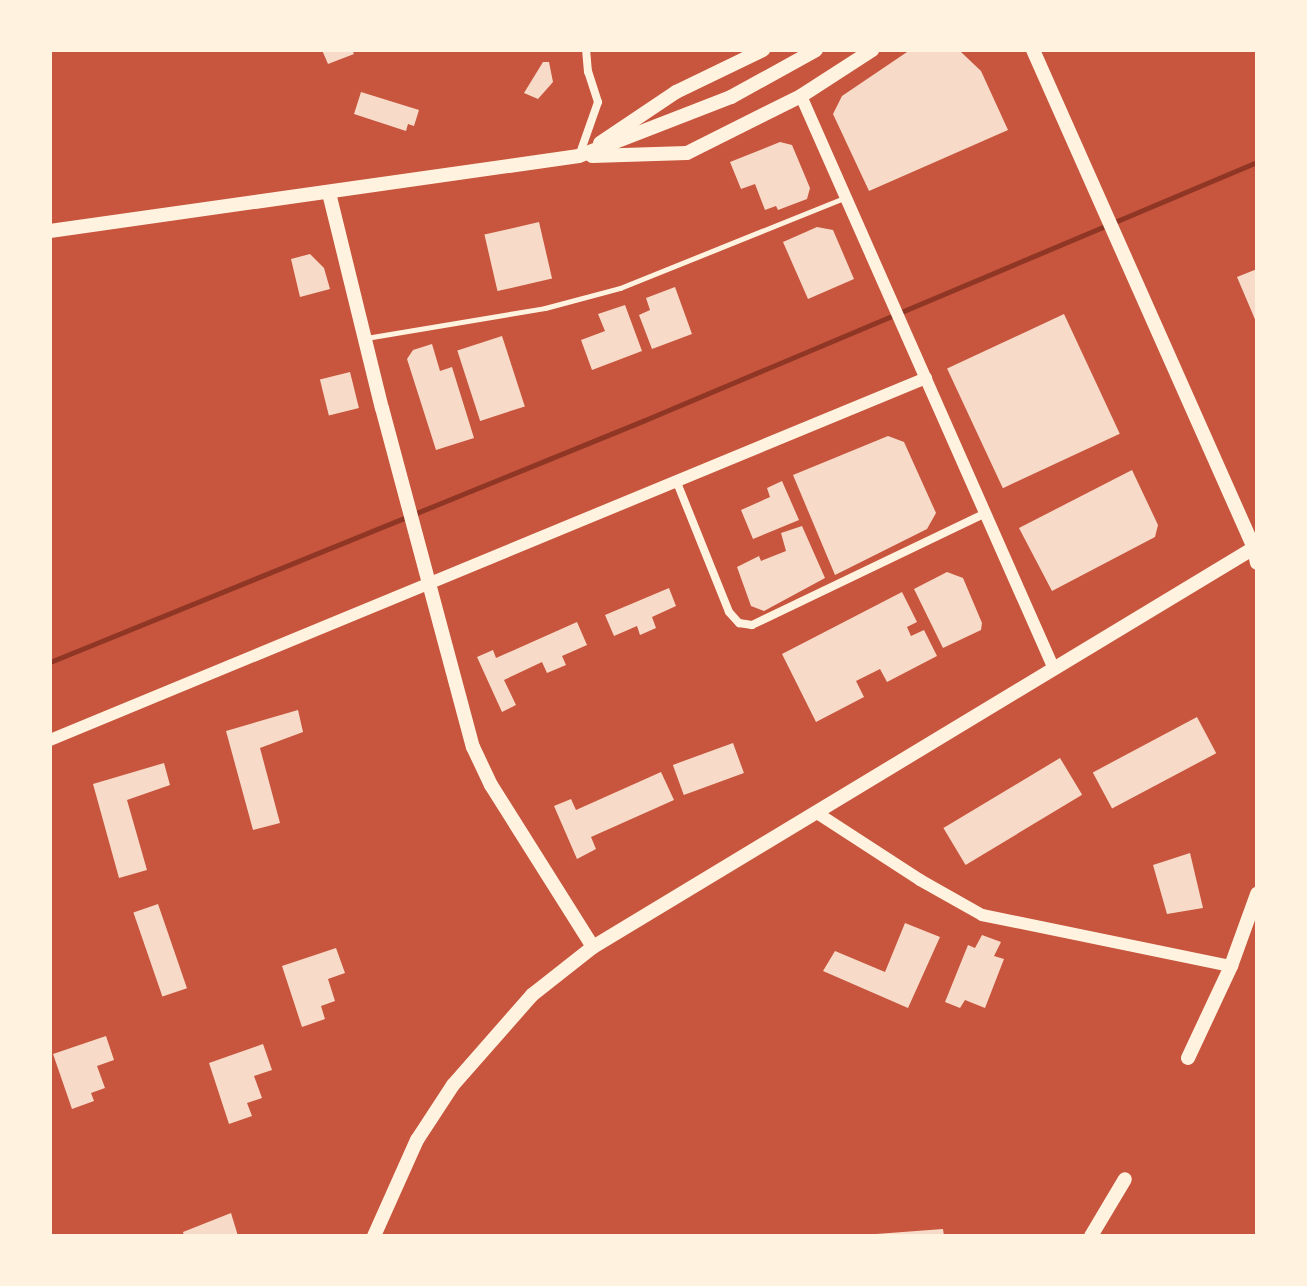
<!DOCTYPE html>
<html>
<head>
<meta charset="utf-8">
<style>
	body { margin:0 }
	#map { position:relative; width:1307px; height:1286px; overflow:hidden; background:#c8553d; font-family:"DM Sans",sans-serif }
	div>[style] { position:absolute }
	.stream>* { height:5px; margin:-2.5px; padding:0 2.5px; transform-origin:2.5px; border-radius:2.5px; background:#8f3625 }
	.building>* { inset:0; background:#f7dbc8; transform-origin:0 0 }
	.service>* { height:5px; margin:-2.5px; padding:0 2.5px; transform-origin:2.5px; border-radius:2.5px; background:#fff3e0 }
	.minor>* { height:8px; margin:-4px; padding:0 4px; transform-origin:4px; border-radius:4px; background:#fff3e0 }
	.tertiary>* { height:12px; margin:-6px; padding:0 6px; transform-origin:6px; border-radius:6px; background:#fff3e0 }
	.secondary>* { height:14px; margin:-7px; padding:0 7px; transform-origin:7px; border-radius:7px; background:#fff3e0 }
	.primary>* { height:14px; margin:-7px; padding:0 7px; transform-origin:7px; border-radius:7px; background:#fff3e0 }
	span { translate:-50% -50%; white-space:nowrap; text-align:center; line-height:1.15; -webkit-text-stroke:6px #fff3e0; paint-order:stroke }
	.frame { position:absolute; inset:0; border:52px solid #fff3e0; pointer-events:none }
</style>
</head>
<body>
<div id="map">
	<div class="stream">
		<div style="left:50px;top:662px;width:642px;rotate:-22.13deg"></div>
		<div style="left:645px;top:420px;width:664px;rotate:-22.86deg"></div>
	</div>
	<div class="building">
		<div style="clip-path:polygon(322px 50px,352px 50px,354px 54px,328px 64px)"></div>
		<div style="clip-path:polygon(910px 50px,961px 52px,981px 71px,1008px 130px,869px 191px,833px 114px,842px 96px)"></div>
		<div style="clip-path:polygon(543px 62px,549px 62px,553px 82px,538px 99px,524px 93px)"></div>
		<div style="clip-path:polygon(361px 92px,419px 110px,414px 126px,408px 124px,406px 131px,354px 114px)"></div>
		<div style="clip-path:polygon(780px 142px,792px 145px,810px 188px,807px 199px,778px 210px,776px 206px,765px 210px,755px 184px,741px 189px,730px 162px)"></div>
		<div style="left:539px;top:222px;width:58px;height:56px;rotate:77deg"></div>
		<div style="clip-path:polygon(817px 227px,833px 230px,854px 279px,808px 299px,783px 242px)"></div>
		<div style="clip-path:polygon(310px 254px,324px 268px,330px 289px,300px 297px,291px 259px)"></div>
		<div style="clip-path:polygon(1257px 269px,1257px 324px,1237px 277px)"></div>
		<div style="clip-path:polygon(675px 287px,692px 334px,652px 349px,639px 315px,650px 310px,646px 298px)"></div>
		<div style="clip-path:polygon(625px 305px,642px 351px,592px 370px,581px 340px,605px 331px,598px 314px)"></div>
		<div style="left:1064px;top:314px;width:132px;height:129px;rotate:65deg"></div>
		<div style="left:502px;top:336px;width:74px;height:47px;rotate:72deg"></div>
		<div style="clip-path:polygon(432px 344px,440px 371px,452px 367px,474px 438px,436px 450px,407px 359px,413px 350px)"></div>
		<div style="left:350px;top:372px;width:37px;height:31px;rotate:76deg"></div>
		<div style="clip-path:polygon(888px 436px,904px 442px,936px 513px,927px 529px,835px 575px,793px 475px)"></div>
		<div style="clip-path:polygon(1132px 470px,1158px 525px,1155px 537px,1052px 591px,1019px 528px)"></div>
		<div style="clip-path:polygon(782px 481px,799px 520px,753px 539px,741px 510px,770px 497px,767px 488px)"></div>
		<div style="clip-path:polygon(802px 526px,825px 578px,764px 611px,751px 606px,737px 567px,759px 556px,761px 561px,786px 551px,781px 533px)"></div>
		<div style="clip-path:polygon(947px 572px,963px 578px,982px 623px,981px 630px,943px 648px,914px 589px)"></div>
		<div style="clip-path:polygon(669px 588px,676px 606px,652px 617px,656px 628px,640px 635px,637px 626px,614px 636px,605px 615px)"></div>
		<div style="clip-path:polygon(902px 592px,917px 622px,907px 627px,911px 636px,924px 630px,937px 656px,887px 682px,880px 669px,856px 681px,864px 697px,816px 722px,782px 654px)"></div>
		<div style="clip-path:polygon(577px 622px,587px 645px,562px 656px,566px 665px,547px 673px,542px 662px,504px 680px,516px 705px,502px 712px,477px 657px,493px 650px,496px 658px)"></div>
		<div style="clip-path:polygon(298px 710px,303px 732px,260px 748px,280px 823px,253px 830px,226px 731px)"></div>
		<div style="left:1197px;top:717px;width:41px;height:118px;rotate:62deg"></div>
		<div style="left:733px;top:743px;width:32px;height:64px;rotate:70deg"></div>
		<div style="left:1060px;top:758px;width:43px;height:136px;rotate:59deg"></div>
		<div style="clip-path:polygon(164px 763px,170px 785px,127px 800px,147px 870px,119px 878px,93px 784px)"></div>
		<div style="clip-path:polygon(661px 772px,674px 800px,591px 837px,596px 849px,577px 859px,554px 806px,571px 799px,576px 810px)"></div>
		<div style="clip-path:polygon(1190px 853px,1203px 908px,1167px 914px,1153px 865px)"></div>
		<div style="left:158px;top:904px;width:89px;height:26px;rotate:71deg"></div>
		<div style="clip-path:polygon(905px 923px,940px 937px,908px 1008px,823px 971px,835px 951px,885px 972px)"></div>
		<div style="clip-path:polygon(982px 935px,1001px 942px,994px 956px,1004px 959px,985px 1008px,965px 1000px,960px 1008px,945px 1002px,968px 945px,975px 948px)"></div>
		<div style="clip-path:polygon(336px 948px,345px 973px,328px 979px,335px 1001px,321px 1006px,325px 1019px,302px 1027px,282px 966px)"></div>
		<div style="clip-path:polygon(106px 1036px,114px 1060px,97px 1066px,105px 1088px,91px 1093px,94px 1101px,72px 1109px,53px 1054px)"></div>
		<div style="clip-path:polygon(263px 1044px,272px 1070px,254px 1076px,262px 1098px,247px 1103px,252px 1116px,229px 1124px,209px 1063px)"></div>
		<div style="clip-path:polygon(231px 1213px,238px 1236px,184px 1236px,183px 1232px)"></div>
		<div style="clip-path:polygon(943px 1229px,944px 1236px,876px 1236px,876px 1234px)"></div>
	</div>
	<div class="service">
		<div style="left:366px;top:338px;width:181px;rotate:-9.5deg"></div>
		<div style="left:545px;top:308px;width:78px;rotate:-14.9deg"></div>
		<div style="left:620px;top:288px;width:244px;rotate:-21.9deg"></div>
	</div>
	<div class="minor">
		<div style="left:579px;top:156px;width:57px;rotate:-70.6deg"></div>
		<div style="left:598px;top:102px;width:32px;rotate:-108deg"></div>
		<div style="left:588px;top:72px;width:22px;rotate:-95deg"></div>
		<div style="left:676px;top:480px;width:142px;rotate:68.1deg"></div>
		<div style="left:729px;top:612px;width:15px;rotate:48deg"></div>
		<div style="left:739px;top:623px;width:13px;rotate:9deg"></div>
		<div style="left:752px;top:625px;width:259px;rotate:-25.6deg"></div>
	</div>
	<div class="tertiary">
		<div style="left:801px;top:96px;width:626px;rotate:66.18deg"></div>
		<div style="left:50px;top:740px;width:948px;rotate:-22.45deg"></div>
		<div style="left:817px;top:813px;width:123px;rotate:33deg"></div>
		<div style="left:920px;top:880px;width:71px;rotate:29.4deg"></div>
		<div style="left:982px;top:915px;width:254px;rotate:11.6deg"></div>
	</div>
	<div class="secondary">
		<div style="left:329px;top:193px;width:221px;rotate:76.2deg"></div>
		<div style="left:382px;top:408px;width:351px;rotate:75deg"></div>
		<div style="left:473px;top:747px;width:42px;rotate:64.7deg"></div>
		<div style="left:491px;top:785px;width:191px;rotate:57.8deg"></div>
	</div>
	<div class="primary">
		<div style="left:1033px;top:50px;width:545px;rotate:66.07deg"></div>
		<div style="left:1254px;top:548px;width:15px;rotate:79deg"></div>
		<div style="left:600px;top:143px;width:92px;rotate:-33.9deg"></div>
		<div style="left:676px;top:92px;width:97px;rotate:-25.8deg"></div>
		<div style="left:592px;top:156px;width:95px;rotate:-1.8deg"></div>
		<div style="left:687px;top:153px;width:127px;rotate:-26.6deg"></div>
		<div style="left:801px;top:96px;width:85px;rotate:-32.9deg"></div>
		<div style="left:50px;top:231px;width:534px;rotate:-8.07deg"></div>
		<div style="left:579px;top:156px;width:163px;rotate:-21.2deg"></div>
		<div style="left:731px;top:97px;width:97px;rotate:-28.9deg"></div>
		<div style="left:1188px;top:1058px;width:102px;rotate:-64.9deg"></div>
		<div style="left:1231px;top:966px;width:77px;rotate:-70.1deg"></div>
		<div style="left:374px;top:1236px;width:105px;rotate:-65.9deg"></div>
		<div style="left:417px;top:1140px;width:66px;rotate:-56.8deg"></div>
		<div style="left:453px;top:1085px;width:120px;rotate:-48.7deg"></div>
		<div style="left:532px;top:995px;width:78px;rotate:-38.2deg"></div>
		<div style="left:593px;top:947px;width:772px;rotate:-31.12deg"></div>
		<div style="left:1091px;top:1236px;width:66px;rotate:-59.2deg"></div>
	</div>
	<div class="frame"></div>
</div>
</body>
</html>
